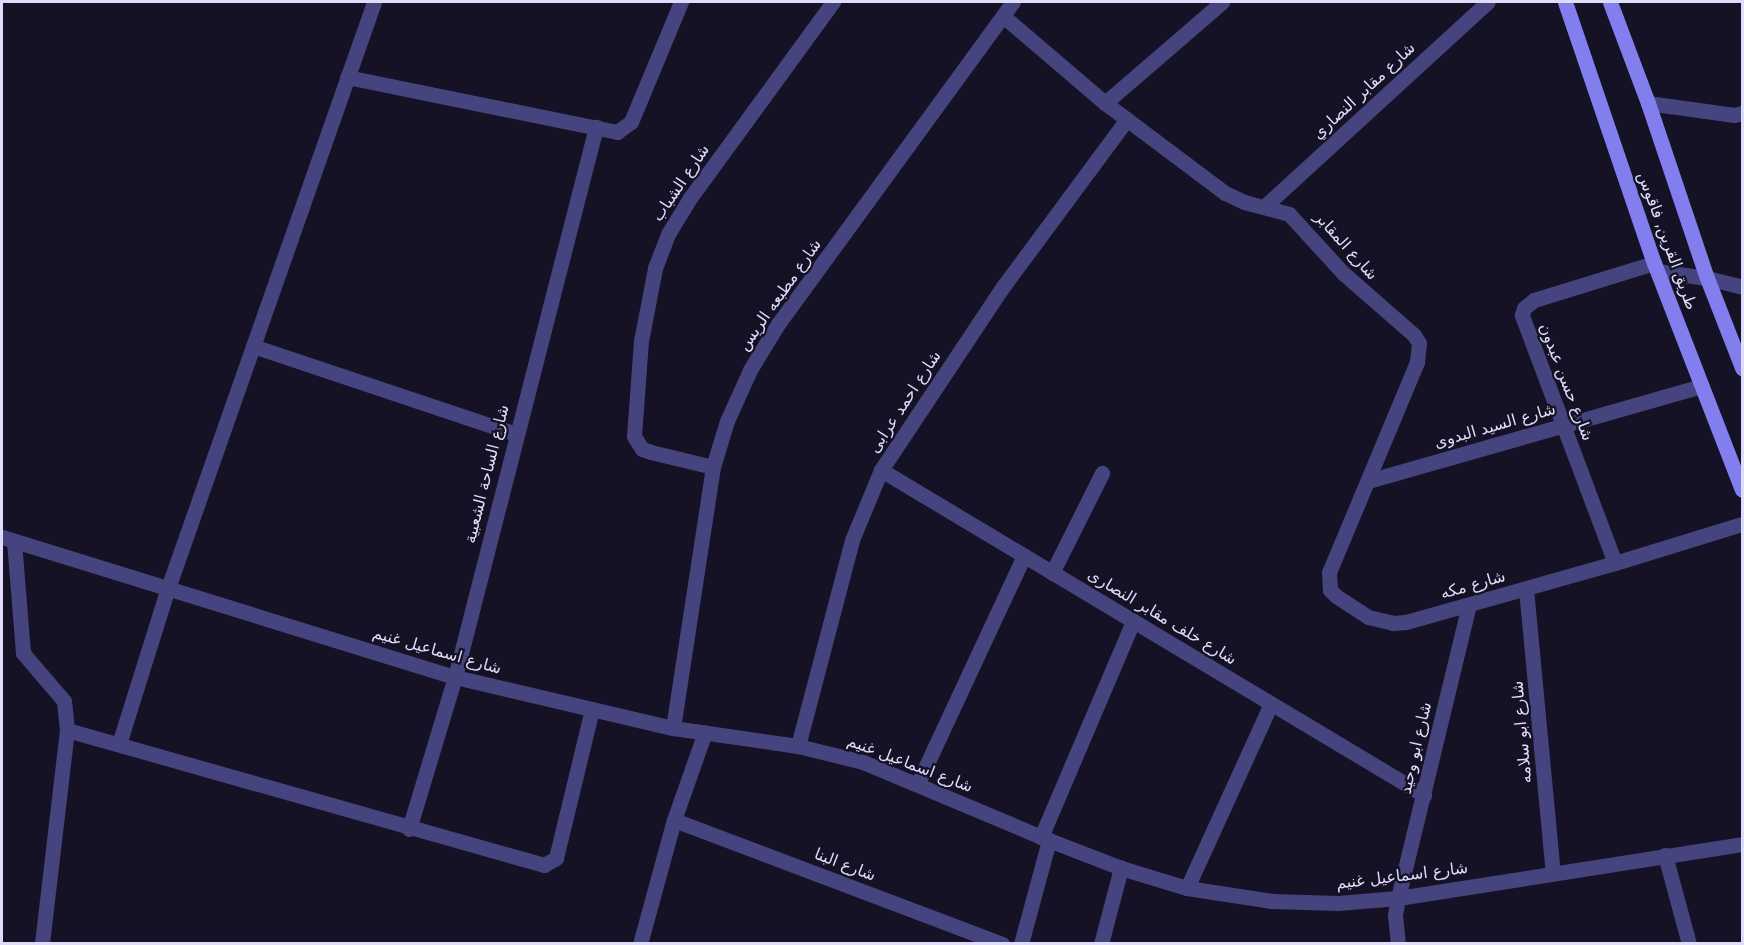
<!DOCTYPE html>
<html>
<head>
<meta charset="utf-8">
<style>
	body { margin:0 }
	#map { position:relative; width:1744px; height:945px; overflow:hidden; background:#161225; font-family:"DejaVu Sans","Noto Sans Arabic",sans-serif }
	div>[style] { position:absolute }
	.street>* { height:15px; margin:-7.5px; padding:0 7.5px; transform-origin:7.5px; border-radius:7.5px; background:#46447e }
	.secondary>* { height:15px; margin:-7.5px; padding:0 7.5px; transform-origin:7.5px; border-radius:7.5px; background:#827eee }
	span { translate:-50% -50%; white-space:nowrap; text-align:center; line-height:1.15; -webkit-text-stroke:4.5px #161225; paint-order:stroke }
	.street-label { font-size:16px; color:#dfdbfa }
	.frame { position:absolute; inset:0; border:3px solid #dfdbfa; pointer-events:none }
</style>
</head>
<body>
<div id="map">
	<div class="street">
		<div style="left:1003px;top:16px;width:134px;rotate:40.5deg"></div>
		<div style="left:1105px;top:103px;width:150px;rotate:36.9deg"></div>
		<div style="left:1225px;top:193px;width:21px;rotate:25deg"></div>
		<div style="left:1244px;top:202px;width:47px;rotate:14.9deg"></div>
		<div style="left:1289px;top:214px;width:80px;rotate:47.5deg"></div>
		<div style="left:1343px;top:273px;width:94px;rotate:41.1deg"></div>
		<div style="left:1414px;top:335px;width:9px;rotate:58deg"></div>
		<div style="left:1419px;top:343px;width:19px;rotate:96deg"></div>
		<div style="left:1417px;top:362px;width:228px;rotate:112.7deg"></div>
		<div style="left:1329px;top:572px;width:18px;rotate:87deg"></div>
		<div style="left:1330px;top:590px;width:8px;rotate:45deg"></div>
		<div style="left:1336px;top:596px;width:38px;rotate:33deg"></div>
		<div style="left:1368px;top:617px;width:26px;rotate:13deg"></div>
		<div style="left:1393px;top:623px;width:13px;rotate:-4deg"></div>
		<div style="left:1406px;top:622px;width:217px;rotate:-15.8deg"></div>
		<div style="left:1615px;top:563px;width:133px;rotate:-17.1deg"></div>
		<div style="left:347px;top:77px;width:276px;rotate:11.5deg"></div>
		<div style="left:617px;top:132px;width:17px;rotate:-36deg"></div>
		<div style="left:631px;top:122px;width:130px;rotate:-67.4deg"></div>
		<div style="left:1105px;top:103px;width:155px;rotate:-40.8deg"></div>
		<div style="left:1648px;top:103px;width:87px;rotate:7.9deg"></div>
		<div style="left:1734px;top:115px;width:8px;rotate:-14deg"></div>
		<div style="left:1265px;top:206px;width:302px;rotate:-42.5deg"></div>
		<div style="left:1657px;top:271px;width:50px;rotate:8deg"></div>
		<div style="left:1707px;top:278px;width:36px;rotate:14deg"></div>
		<div style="left:253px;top:346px;width:277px;rotate:18.5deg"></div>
		<div style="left:713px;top:467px;width:64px;rotate:-166.4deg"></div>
		<div style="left:651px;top:452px;width:9px;rotate:-162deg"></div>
		<div style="left:642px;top:449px;width:15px;rotate:-122deg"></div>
		<div style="left:634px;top:436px;width:95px;rotate:-85.8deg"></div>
		<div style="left:641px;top:341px;width:74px;rotate:-79.1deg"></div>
		<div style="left:655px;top:268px;width:36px;rotate:-69deg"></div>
		<div style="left:668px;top:234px;width:42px;rotate:-58.6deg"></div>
		<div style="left:690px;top:198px;width:243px;rotate:-53.9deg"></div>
		<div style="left:881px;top:470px;width:633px;rotate:30.9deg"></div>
		<div style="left:1368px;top:481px;width:347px;rotate:-15.9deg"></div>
		<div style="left:2px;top:537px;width:474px;rotate:17.2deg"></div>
		<div style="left:455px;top:677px;width:224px;rotate:13.2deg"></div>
		<div style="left:673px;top:728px;width:126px;rotate:8.2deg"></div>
		<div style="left:798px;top:746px;width:67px;rotate:13.8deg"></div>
		<div style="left:863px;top:762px;width:193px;rotate:22.8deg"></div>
		<div style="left:1041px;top:837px;width:86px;rotate:21.2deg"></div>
		<div style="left:1121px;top:868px;width:69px;rotate:16.9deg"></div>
		<div style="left:1187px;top:888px;width:86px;rotate:8.7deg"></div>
		<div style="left:1272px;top:901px;width:66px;rotate:1.7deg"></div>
		<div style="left:1338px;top:903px;width:60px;rotate:-4.8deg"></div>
		<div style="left:1398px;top:898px;width:348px;rotate:-8.9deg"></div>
		<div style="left:14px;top:541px;width:112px;rotate:85.4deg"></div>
		<div style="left:23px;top:653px;width:63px;rotate:49.5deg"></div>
		<div style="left:64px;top:701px;width:29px;rotate:84deg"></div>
		<div style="left:67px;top:730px;width:215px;rotate:96.7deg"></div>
		<div style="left:1615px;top:563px;width:265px;rotate:-110.6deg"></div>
		<div style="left:1522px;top:315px;width:7px;rotate:-74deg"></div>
		<div style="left:1524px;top:308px;width:13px;rotate:-39deg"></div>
		<div style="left:1534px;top:300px;width:126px;rotate:-17.1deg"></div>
		<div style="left:1052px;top:573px;width:112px;rotate:-63.4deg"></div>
		<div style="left:1526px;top:589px;width:285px;rotate:84.6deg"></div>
		<div style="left:673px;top:728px;width:264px;rotate:-81.3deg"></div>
		<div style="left:713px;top:467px;width:48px;rotate:-73.1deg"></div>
		<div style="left:727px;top:421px;width:56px;rotate:-65.7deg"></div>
		<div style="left:750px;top:370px;width:54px;rotate:-58.7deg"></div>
		<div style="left:778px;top:324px;width:399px;rotate:-53.9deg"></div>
		<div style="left:67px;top:730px;width:496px;rotate:15.8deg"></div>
		<div style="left:544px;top:865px;width:14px;rotate:-30deg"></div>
		<div style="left:556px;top:858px;width:153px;rotate:-76.4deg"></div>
		<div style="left:119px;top:744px;width:164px;rotate:-72.6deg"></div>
		<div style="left:168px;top:588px;width:621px;rotate:-70.63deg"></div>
		<div style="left:798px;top:746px;width:213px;rotate:-75.3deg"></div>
		<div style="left:852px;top:540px;width:76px;rotate:-67.5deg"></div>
		<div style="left:881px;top:470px;width:219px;rotate:-56.4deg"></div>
		<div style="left:1002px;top:288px;width:210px;rotate:-53.5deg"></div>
		<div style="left:918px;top:783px;width:251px;rotate:-65deg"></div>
		<div style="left:674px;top:820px;width:351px;rotate:20.7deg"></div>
		<div style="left:409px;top:829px;width:159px;rotate:-73.2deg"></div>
		<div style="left:455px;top:677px;width:568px;rotate:-75.62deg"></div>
		<div style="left:1041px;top:837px;width:235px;rotate:-66.9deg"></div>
		<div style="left:1665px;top:855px;width:92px;rotate:74.9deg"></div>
		<div style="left:1187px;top:888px;width:202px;rotate:-65.5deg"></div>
		<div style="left:640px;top:944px;width:129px;rotate:-74.7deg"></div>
		<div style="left:674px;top:820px;width:93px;rotate:-70.6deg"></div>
		<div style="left:1021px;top:944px;width:108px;rotate:-74.9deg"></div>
		<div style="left:1101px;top:944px;width:79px;rotate:-75.3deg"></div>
		<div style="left:1398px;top:944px;width:29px;rotate:-96deg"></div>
		<div style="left:1395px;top:915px;width:17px;rotate:-80deg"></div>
		<div style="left:1398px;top:898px;width:301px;rotate:-76.4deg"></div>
	</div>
	<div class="secondary">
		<div style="left:1565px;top:2px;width:276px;rotate:71.2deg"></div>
		<div style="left:1654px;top:263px;width:243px;rotate:68.8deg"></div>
		<div style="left:1610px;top:2px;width:108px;rotate:69.4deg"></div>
		<div style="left:1648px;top:103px;width:185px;rotate:71.4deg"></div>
		<div style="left:1707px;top:278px;width:97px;rotate:68.7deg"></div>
	</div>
	<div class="street-label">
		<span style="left:1364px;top:91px;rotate:-43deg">شارع مقابر النصاري</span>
		<span style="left:681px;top:183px;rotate:-56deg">شارع الشباب</span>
		<span style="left:1667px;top:241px;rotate:70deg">طريق القرين, فاقوس</span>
		<span style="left:1346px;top:246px;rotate:48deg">شارع المقابر</span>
		<span style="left:780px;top:295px;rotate:-55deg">شارع مطبعه الريس</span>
		<span style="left:1566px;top:382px;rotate:69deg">شارع حسن عبدون</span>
		<span style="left:905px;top:402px;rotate:-57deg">شارع احمد عرابى</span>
		<span style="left:1495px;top:426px;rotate:-16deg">شارع السيد البدوى</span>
		<span style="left:487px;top:474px;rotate:-76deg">شارع الساحة الشعبية</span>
		<span style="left:1473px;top:585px;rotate:-16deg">شارع مكه</span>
		<span style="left:1162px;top:617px;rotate:31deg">شارع خلف مقابر النصارى</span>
		<span style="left:437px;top:651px;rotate:16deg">شارع اسماعيل غنيم</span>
		<span style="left:1522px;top:732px;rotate:-95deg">شارع ابو سلامه</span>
		<span style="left:1416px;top:748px;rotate:-77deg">شارع ابو وحيد</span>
		<span style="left:910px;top:764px;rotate:21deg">شارع اسماعيل غنيم</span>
		<span style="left:845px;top:865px;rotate:21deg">شارع البنا</span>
		<span style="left:1402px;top:876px;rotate:-7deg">شارع اسماعيل غنيم</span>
	</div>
	<div class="frame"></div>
</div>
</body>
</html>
